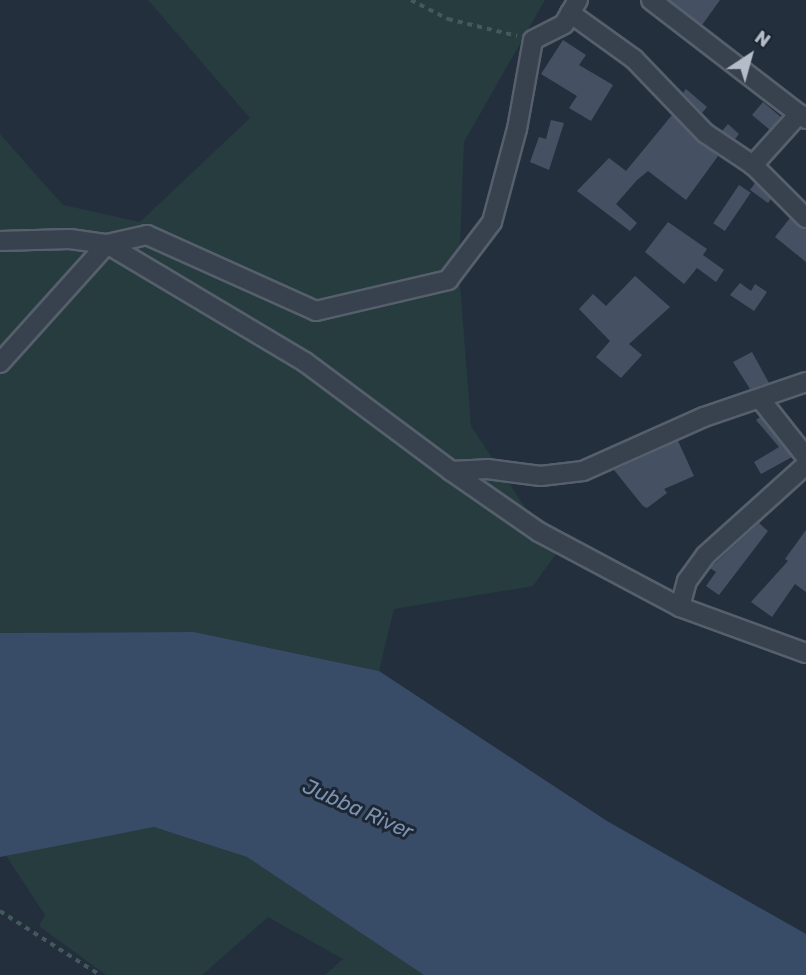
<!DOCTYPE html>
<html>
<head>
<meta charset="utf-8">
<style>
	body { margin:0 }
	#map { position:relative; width:806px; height:975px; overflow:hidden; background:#242f3e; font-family:Rubik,sans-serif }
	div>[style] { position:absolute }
	.green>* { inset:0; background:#263c3f }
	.water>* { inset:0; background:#394c67 }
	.building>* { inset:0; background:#455162; transform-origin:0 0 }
	.path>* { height:3.5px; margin-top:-1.75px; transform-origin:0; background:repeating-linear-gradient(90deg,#44595c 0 5px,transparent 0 10px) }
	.roads { filter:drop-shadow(2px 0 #565f6c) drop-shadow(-2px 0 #565f6c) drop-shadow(0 2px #565f6c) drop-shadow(0 -2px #565f6c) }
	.minor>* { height:18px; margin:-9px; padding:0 9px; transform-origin:9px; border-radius:9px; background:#38414e }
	span { translate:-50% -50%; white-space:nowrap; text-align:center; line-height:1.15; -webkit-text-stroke:6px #1d2633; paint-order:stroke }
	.water-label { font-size:21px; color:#7c92b1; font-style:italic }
	.north { position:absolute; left:715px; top:21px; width:70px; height:70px; -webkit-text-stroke:5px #1d2633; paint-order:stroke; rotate:36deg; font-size:19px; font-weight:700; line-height:28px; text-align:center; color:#b4bcc9 }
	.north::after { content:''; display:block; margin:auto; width:24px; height:32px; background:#b4bcc9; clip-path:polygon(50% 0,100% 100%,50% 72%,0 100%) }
</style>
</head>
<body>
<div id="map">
	<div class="green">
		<div style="clip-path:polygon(148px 0,545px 0,464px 142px,459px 272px,471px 426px,556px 554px,533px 586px,394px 609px,379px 671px,194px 632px,0 633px,0 134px,63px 205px,140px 222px,250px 118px)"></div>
		<div style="clip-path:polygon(154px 827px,247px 857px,424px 975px,325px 975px,343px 959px,268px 917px,202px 975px,106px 975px,39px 926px,45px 915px,5px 854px)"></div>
	</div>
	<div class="water">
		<div style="clip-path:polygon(194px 632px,379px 671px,607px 821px,806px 934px,806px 975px,424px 975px,247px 857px,154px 827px,0 857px,0 633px)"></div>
	</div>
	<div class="building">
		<div style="clip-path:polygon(670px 0,720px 0,702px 25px)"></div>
		<div style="clip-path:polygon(563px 40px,586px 55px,579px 65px,613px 85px,591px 121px,569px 108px,577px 96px,541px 74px)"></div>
		<div style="clip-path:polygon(686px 89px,707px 107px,702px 113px,683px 93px)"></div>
		<div style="left:763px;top:102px;width:23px;height:17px;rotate:40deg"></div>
		<div style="clip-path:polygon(672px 115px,718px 156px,686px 200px,648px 171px,637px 180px,616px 204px,637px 223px,630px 231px,577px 191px,609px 158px,626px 171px)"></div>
		<div style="clip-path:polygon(551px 120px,564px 123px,549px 170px,530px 162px,539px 137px,546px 139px)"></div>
		<div style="clip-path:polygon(728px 124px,739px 134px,735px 139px,722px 131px)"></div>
		<div style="clip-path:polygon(755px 183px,771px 199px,768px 203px,750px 190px)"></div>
		<div style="left:739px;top:185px;width:14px;height:46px;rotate:34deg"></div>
		<div style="clip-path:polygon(790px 218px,806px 229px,806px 262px,775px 237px)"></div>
		<div style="clip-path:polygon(668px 222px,707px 249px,703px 255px,724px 270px,716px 282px,697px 268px,684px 284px,645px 252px)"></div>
		<div style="clip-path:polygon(635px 276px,670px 307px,629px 344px,642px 355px,621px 378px,596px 357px,610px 341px,579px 309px,593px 294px,606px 306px)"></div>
		<div style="clip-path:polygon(740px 283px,751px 291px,755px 284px,767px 292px,754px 311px,730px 295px)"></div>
		<div style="clip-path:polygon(752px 352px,769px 383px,750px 389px,733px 362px)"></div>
		<div style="clip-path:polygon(760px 417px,792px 457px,761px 474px,754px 462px,779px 447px,756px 420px)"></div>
		<div style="clip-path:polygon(678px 441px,694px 476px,664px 489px,667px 493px,647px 508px,643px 506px,614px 470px)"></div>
		<div style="clip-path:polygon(759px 523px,768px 531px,719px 595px,706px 586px,716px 572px,710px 568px)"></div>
		<div style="clip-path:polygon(806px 530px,806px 592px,795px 584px,772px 617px,751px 602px,788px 561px,785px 559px)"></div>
	</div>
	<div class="path">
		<div style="left:411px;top:0;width:42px;rotate:27.2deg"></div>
		<div style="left:448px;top:19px;width:71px;rotate:13.8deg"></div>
		<div style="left:0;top:911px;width:119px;rotate:32.6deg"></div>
	</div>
	<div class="roads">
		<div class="minor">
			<div style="left:651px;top:0;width:187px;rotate:37.6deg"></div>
			<div style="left:570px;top:13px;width:79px;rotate:35.7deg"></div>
			<div style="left:634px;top:59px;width:103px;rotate:46.2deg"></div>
			<div style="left:705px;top:133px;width:58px;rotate:33.7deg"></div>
			<div style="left:806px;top:119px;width:9px;rotate:-144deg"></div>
			<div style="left:799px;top:114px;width:69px;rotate:132deg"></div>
			<div style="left:753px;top:165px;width:75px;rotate:45deg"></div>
			<div style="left:0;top:241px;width:70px;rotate:-1.6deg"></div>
			<div style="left:70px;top:239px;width:37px;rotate:8deg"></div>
			<div style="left:107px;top:244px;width:230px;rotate:30.8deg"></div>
			<div style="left:305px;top:362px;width:182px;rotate:36.7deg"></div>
			<div style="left:451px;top:471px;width:36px;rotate:-3deg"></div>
			<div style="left:487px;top:469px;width:54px;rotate:7.4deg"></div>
			<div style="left:541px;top:476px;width:42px;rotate:-6.8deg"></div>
			<div style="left:583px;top:471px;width:133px;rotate:-24.1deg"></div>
			<div style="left:704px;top:417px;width:108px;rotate:-18.9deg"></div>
			<div style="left:0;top:363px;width:160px;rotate:-48deg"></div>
			<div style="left:107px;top:244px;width:41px;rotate:-12.7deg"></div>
			<div style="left:147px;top:235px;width:185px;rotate:24.2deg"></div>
			<div style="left:316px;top:311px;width:136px;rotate:-13.2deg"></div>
			<div style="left:448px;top:280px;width:73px;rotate:-52.8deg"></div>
			<div style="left:492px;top:222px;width:96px;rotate:-75deg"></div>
			<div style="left:517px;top:129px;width:90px;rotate:-79.8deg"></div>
			<div style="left:533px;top:40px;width:35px;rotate:-27deg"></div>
			<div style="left:564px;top:24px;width:28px;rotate:-60deg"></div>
			<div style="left:761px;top:400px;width:73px;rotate:51.7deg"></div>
			<div style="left:451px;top:471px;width:107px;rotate:34.7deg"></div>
			<div style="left:539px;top:532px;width:160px;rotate:28deg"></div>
			<div style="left:680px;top:607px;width:134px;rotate:20.1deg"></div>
			<div style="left:680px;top:607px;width:27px;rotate:-75deg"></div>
			<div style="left:687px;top:581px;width:32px;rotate:-54deg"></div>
			<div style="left:706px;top:555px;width:135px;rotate:-42deg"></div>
		</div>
	</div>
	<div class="water-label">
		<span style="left:358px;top:809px;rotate:24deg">Jubba River</span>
	</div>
	<div class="north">N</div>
</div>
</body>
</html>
